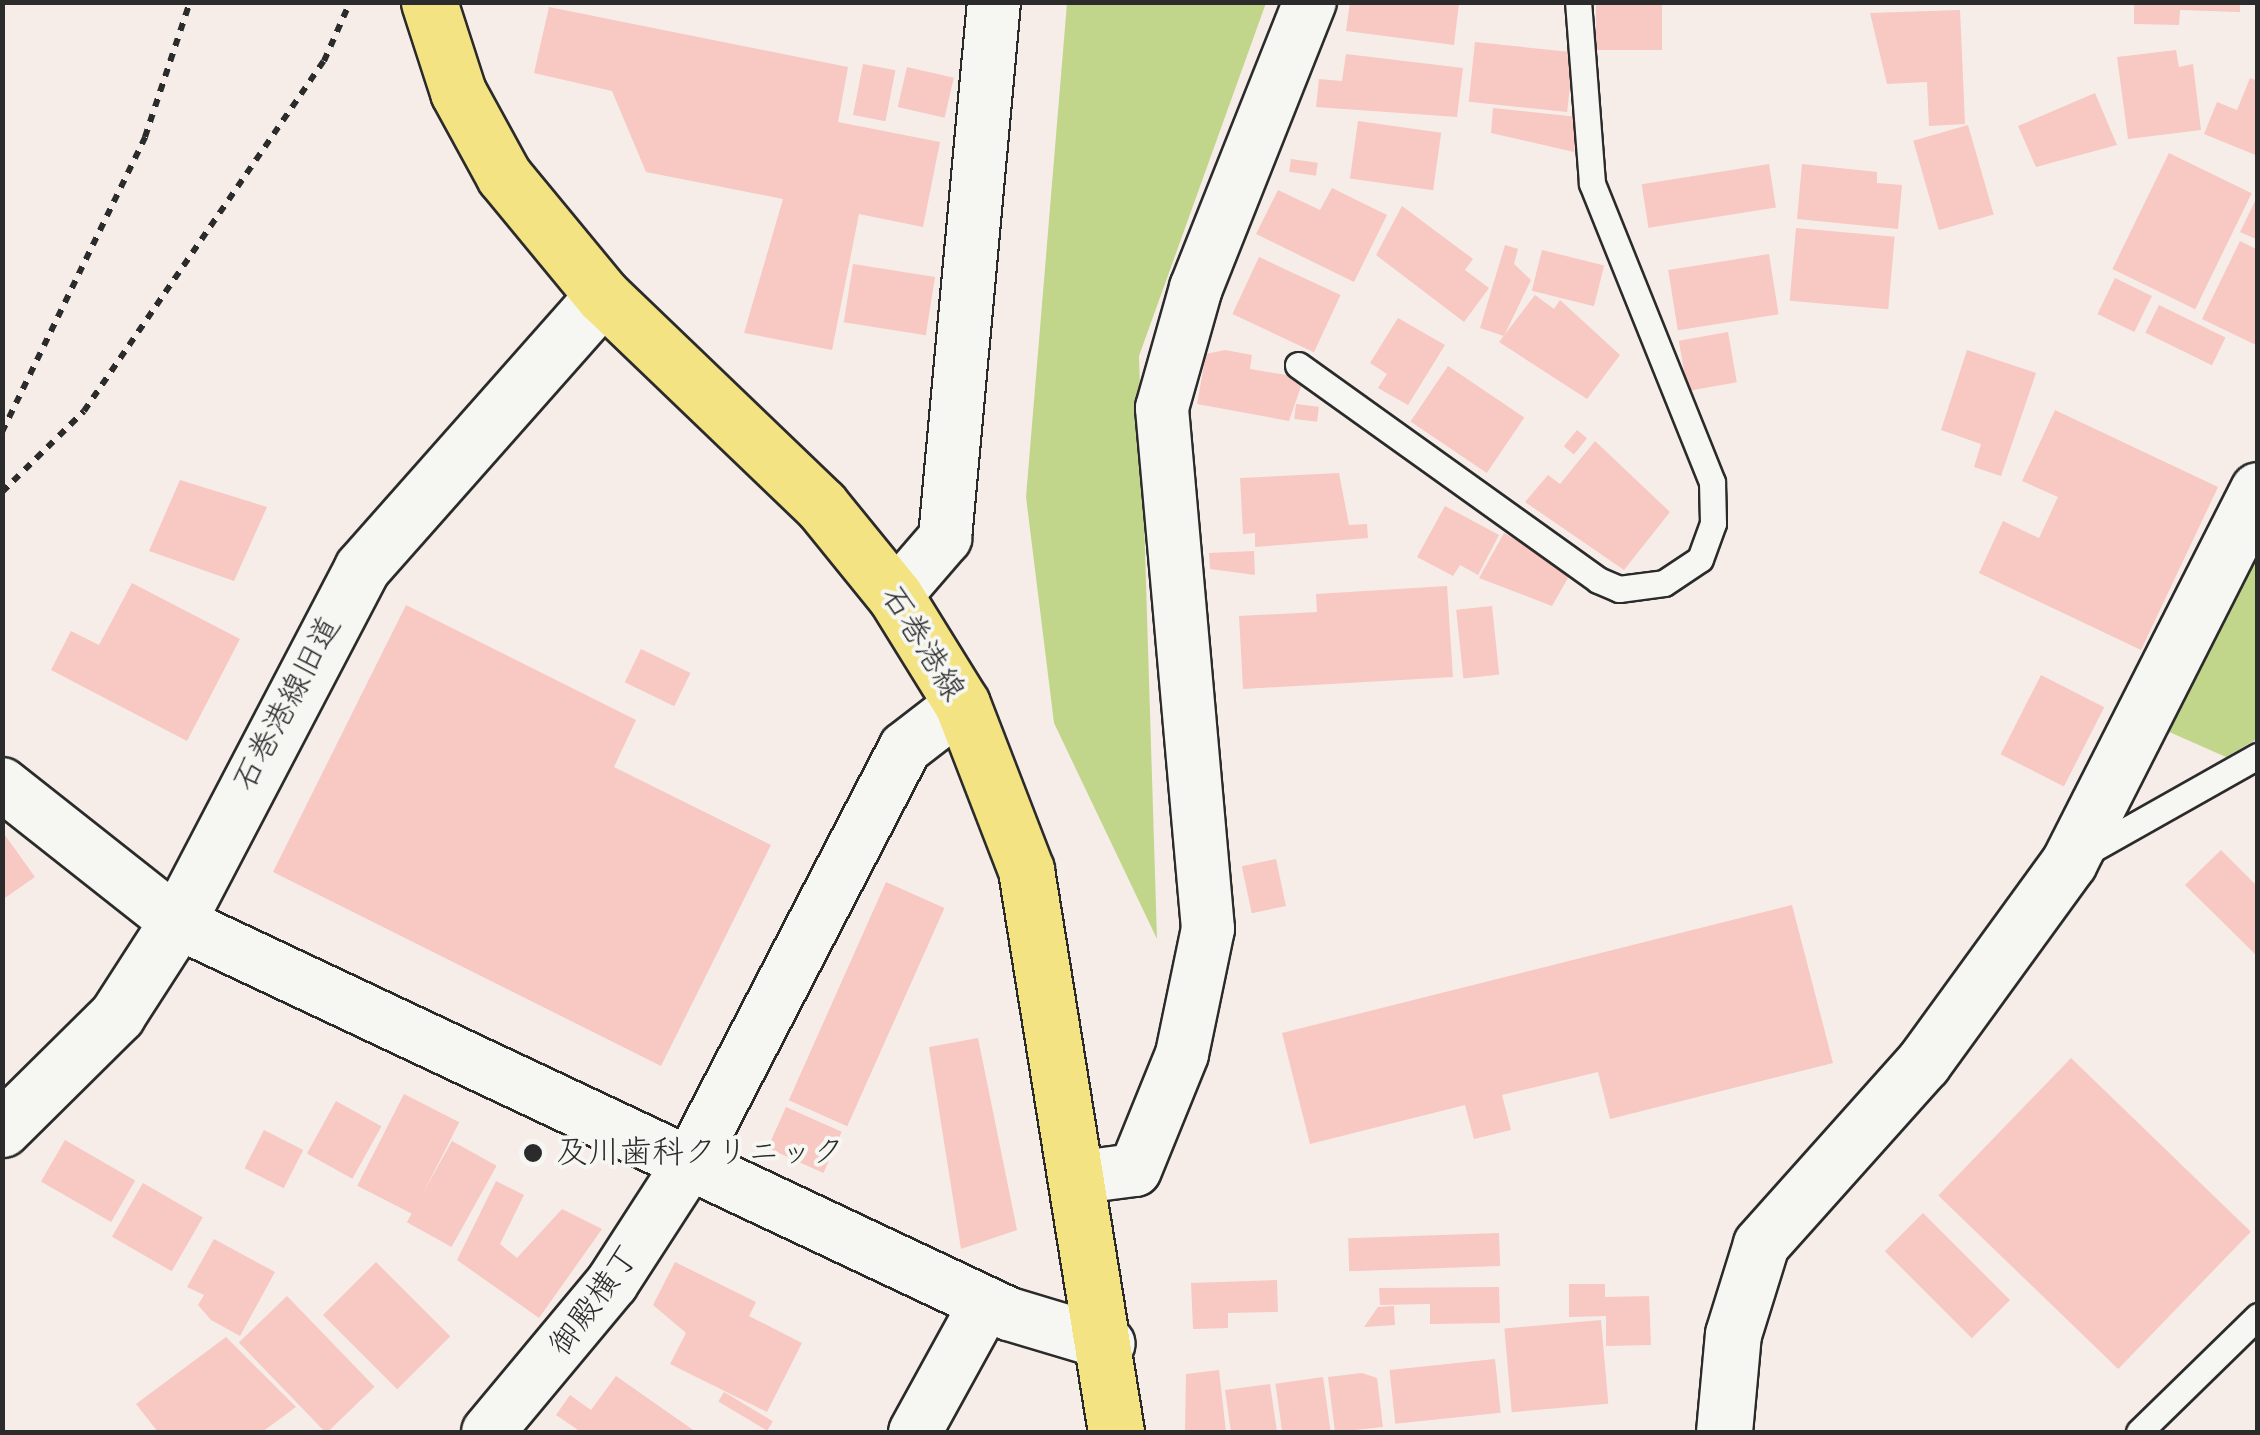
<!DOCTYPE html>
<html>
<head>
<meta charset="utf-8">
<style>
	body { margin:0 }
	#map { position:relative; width:2260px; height:1435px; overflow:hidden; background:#f6ede8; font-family:"Balsamiq Sans","Klee One",sans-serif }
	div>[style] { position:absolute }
	.green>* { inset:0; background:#c1d68b }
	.building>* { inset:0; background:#f8c8c2; transform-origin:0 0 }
	.path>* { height:6px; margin-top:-3px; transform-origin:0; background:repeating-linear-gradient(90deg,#2b2b2b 0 8px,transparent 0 16px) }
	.roads { filter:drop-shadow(2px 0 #2b2b2b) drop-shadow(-2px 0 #2b2b2b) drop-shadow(0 2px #2b2b2b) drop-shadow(0 -2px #2b2b2b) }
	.service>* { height:25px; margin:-12.5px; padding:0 12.5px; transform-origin:12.5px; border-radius:12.5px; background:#f6f6f2 }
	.minor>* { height:52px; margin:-26px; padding:0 26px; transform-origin:26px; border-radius:26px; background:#f6f6f2 }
	.tertiary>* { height:55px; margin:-27.5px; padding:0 27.5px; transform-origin:27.5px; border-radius:27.5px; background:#f6f6f2 }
	.primary>* { height:55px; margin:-27.5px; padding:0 27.5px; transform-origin:27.5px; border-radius:27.5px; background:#f4e382 }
	.dots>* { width:28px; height:28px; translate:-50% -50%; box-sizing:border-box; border:5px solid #f6f6f2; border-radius:50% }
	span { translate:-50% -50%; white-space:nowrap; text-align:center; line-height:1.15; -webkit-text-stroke:8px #f6f6f2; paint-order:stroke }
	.street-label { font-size:32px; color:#2b2b2b }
	.poi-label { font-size:32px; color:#2b2b2b }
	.left { translate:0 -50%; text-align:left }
	.frame { position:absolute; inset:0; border:5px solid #2b2b2b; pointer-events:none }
</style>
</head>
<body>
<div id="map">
	<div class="green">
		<div style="clip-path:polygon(1067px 3px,1266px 3px,1139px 356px,1157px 939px,1054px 723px,1026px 497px)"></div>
		<div style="clip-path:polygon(2257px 537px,2257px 739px,2226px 757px,2167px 731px)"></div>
	</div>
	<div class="building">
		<div style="clip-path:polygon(1350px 2px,1459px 2px,1454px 45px,1346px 31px)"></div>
		<div style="left:1596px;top:2px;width:66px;height:48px"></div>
		<div style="clip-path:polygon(2134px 2px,2240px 2px,2240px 12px,2180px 10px,2179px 25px,2134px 24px)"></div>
		<div style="clip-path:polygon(549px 7px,848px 67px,838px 122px,940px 142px,923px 227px,859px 214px,832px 350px,744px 333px,783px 199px,646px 172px,612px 91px,534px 73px)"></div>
		<div style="clip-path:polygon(1960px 10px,1965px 124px,1929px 126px,1927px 82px,1887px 84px,1870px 13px)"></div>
		<div style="left:1475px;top:42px;width:99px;height:60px;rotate:6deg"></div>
		<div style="clip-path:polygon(2176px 50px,2179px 67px,2193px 64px,2201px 130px,2128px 139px,2117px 57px)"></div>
		<div style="clip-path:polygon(1346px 54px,1463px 68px,1457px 117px,1316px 107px,1319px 79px,1342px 81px)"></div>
		<div style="left:863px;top:64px;width:33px;height:52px;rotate:11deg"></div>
		<div style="left:907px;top:67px;width:48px;height:41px;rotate:13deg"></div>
		<div style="clip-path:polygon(2250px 78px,2258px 81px,2258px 156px,2204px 134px,2217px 102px,2237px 110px)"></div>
		<div style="clip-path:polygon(2095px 93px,2117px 145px,2036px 167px,2018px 126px)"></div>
		<div style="clip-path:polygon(1493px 108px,1578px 117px,1574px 152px,1491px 133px)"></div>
		<div style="left:1358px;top:121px;width:84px;height:58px;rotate:8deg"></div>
		<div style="left:1968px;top:125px;width:93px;height:57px;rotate:74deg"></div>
		<div style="left:2169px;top:153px;width:92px;height:129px;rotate:26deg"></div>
		<div style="left:1291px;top:159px;width:27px;height:13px;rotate:8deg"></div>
		<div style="left:1769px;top:164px;width:44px;height:129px;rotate:81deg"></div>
		<div style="clip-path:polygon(1802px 164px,1877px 172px,1877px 183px,1902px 185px,1898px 229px,1797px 219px)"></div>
		<div style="clip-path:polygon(1332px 188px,1387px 215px,1354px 282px,1256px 234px,1278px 190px,1320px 210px)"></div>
		<div style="clip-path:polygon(2258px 195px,2258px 240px,2240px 232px)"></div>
		<div style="clip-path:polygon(1402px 206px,1473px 259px,1465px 270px,1489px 288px,1464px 322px,1376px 255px)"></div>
		<div style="left:1796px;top:228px;width:99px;height:73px;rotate:5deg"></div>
		<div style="clip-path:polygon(2240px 241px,2258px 250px,2258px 346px,2202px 319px)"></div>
		<div style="clip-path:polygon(1505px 245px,1518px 249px,1514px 264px,1531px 280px,1504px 336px,1480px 328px)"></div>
		<div style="left:1542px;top:250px;width:64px;height:42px;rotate:14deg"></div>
		<div style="left:1769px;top:254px;width:61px;height:102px;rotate:81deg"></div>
		<div style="left:1259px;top:257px;width:90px;height:63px;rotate:25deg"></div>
		<div style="left:853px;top:264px;width:83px;height:59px;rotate:9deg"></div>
		<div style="left:2115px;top:278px;width:41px;height:40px;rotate:26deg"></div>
		<div style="clip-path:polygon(1535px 295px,1554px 309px,1560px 300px,1620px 355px,1587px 399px,1499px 342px)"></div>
		<div style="left:2159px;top:305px;width:74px;height:31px;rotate:26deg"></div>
		<div style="clip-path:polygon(1398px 318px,1445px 345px,1408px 405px,1378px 388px,1387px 374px,1370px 363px)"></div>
		<div style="left:1728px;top:332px;width:51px;height:50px;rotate:80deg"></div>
		<div style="clip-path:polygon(1225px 350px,1252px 355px,1250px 369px,1304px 378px,1289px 421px,1197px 404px,1206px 354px)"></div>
		<div style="clip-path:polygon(1967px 350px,2036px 373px,2001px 476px,1974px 467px,1981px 444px,1941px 430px)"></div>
		<div style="left:1448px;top:366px;width:92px;height:67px;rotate:34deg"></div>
		<div style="left:1296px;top:404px;width:23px;height:15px;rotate:7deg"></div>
		<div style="clip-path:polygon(2055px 410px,2218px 487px,2141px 650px,1979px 573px,2003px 521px,2039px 538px,2058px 497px,2022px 481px)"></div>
		<div style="left:1577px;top:430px;width:13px;height:21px;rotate:39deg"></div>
		<div style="clip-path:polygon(1595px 441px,1670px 512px,1624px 570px,1525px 502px,1548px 475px,1560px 484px)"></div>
		<div style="clip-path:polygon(1339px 473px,1349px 525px,1367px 524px,1368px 538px,1255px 547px,1255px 533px,1243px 534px,1240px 478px)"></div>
		<div style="clip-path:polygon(180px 480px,267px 507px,234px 581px,149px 551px)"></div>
		<div style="clip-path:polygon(1445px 506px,1499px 535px,1478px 575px,1460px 565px,1453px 576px,1417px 557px)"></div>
		<div style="clip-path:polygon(1504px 533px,1572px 571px,1552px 606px,1479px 578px)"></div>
		<div style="clip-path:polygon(1254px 551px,1255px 575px,1210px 569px,1209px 553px)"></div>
		<div style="clip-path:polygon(132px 583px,240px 639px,187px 741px,51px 670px,71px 631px,99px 645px)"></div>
		<div style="clip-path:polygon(1447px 586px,1453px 677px,1243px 689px,1239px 616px,1317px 612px,1316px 594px)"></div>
		<div style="clip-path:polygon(406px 605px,636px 720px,614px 767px,771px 845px,661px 1066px,273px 872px)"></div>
		<div style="left:1492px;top:606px;width:69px;height:36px;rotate:84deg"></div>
		<div style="left:641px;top:649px;width:55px;height:37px;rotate:26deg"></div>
		<div style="left:2041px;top:675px;width:71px;height:89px;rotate:27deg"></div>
		<div style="clip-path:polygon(2px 831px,35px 877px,2px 900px)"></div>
		<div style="clip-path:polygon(2221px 850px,2258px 887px,2258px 957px,2185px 885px)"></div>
		<div style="left:1276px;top:859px;width:48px;height:35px;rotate:78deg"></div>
		<div style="left:886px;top:882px;width:64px;height:239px;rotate:24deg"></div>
		<div style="clip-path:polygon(1792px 905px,1833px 1063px,1610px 1119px,1598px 1072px,1502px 1095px,1511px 1130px,1474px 1139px,1465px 1105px,1310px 1144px,1282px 1033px)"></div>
		<div style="clip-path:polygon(978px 1038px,1017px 1230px,961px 1249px,929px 1047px)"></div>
		<div style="left:2071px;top:1058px;width:250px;height:191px;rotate:44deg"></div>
		<div style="left:404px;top:1094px;width:62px;height:103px;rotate:27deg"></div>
		<div style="left:336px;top:1101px;width:52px;height:60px;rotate:29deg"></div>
		<div style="left:786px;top:1107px;width:61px;height:45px;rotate:24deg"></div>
		<div style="left:264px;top:1130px;width:44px;height:43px;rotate:27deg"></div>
		<div style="left:65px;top:1140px;width:81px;height:48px;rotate:30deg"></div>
		<div style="left:452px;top:1141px;width:51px;height:93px;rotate:29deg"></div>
		<div style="clip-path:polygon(496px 1181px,524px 1195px,500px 1244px,517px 1258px,562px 1209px,602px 1229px,539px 1318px,457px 1260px)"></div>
		<div style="left:143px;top:1183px;width:69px;height:62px;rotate:30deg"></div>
		<div style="left:1923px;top:1213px;width:123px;height:54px;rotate:45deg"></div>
		<div style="left:1499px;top:1233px;width:33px;height:151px;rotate:88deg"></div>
		<div style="clip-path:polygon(214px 1239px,275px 1272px,240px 1336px,211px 1320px,198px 1305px,204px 1295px,187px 1287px)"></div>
		<div style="left:376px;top:1262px;width:105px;height:75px;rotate:45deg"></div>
		<div style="clip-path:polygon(675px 1262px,756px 1302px,749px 1316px,802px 1343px,767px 1412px,670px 1364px,686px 1333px,653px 1305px)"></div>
		<div style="clip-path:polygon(1277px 1280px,1278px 1312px,1228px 1313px,1228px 1328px,1193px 1329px,1191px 1283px)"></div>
		<div style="clip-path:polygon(1569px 1284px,1605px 1284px,1605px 1297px,1649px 1296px,1651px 1345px,1606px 1346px,1606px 1316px,1569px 1317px)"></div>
		<div style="clip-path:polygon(1499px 1287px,1500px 1323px,1430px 1324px,1430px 1304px,1380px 1305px,1379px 1288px)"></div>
		<div style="left:287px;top:1296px;width:126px;height:67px;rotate:46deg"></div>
		<div style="clip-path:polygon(1394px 1306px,1395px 1325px,1364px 1327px,1378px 1307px)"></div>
		<div style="left:1601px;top:1320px;width:84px;height:97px;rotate:85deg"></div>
		<div style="clip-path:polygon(226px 1337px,296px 1407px,262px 1432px,158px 1432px,136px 1404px)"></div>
		<div style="left:1495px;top:1359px;width:54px;height:106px;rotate:84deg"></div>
		<div style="clip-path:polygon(1219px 1370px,1226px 1432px,1185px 1432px,1186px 1374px)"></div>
		<div style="clip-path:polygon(1362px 1373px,1377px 1378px,1383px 1427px,1335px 1432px,1328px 1377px)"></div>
		<div style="clip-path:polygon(616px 1376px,696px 1432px,581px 1432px,556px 1415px,570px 1395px,591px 1410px)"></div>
		<div style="left:1323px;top:1377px;width:56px;height:48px;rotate:82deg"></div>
		<div style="clip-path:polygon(1270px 1384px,1277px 1432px,1231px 1432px,1225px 1390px)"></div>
		<div style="left:724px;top:1392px;width:57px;height:11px;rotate:31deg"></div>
	</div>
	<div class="path">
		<div style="left:2px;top:432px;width:328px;rotate:-64.1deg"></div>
		<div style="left:145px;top:137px;width:142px;rotate:-71.6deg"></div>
		<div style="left:2px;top:492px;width:115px;rotate:-44.6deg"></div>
		<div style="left:84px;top:411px;width:424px;rotate:-55.6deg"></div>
		<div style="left:324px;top:61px;width:64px;rotate:-66.2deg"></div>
	</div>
	<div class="roads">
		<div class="service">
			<div style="left:1298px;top:365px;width:369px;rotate:35.6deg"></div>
			<div style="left:1598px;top:580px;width:23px;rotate:23deg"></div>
			<div style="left:1619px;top:589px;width:45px;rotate:-7.6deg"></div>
			<div style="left:1664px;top:583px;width:43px;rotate:-33.7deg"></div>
			<div style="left:1700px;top:559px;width:38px;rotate:-70deg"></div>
			<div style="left:1713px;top:523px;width:41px;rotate:-91.4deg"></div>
			<div style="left:1712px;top:482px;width:322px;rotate:-111.9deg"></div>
			<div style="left:1592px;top:183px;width:182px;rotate:-94.4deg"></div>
			<div style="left:2082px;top:855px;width:202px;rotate:-29.4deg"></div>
			<div style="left:2139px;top:1432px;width:166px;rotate:-44.3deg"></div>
		</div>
		<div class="minor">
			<div style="left:895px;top:596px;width:77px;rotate:-49.2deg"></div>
			<div style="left:945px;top:538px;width:538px;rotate:-84.78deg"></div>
			<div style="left:2px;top:784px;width:223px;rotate:38.3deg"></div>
			<div style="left:177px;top:922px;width:920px;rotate:25.23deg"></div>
			<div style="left:1009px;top:1314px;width:104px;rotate:16.7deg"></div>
			<div style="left:1081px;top:1177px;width:54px;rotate:-7.4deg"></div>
			<div style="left:1135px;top:1170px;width:125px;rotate:-67.9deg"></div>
			<div style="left:1182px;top:1054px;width:128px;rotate:-78.3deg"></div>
			<div style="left:1208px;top:929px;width:523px;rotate:-95.05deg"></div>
			<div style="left:1162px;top:408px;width:125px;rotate:-74.2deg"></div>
			<div style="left:1196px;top:288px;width:308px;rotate:-68.3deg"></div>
			<div style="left:488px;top:1432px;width:194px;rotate:-50.2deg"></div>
			<div style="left:612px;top:1283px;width:145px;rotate:-57.1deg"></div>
			<div style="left:691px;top:1161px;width:465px;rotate:-62.6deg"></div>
			<div style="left:905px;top:748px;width:72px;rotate:-37.7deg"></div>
			<div style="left:915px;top:1432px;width:147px;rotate:-61.2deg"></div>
		</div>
		<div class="tertiary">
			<div style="left:2px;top:1129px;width:162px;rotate:-44.7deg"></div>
			<div style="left:117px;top:1015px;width:111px;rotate:-57.2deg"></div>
			<div style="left:177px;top:922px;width:399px;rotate:-62.4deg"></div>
			<div style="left:362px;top:568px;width:363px;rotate:-48.5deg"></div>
			<div style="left:1724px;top:1432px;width:98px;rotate:-84.8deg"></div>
			<div style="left:1733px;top:1334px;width:94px;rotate:-72.7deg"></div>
			<div style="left:1761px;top:1244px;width:243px;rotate:-48.2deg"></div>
			<div style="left:1923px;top:1063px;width:248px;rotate:-54deg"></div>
			<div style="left:2069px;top:862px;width:417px;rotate:-63.1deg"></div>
		</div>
		<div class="primary">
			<div style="left:429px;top:2px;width:95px;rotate:72.1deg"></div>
			<div style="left:458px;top:92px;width:96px;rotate:61.3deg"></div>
			<div style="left:504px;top:176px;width:156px;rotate:50.5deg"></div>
			<div style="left:603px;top:296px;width:302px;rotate:43.8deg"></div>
			<div style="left:821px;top:505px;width:117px;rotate:50.9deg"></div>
			<div style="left:895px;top:596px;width:127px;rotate:58.2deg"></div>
			<div style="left:962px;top:704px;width:178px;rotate:68.9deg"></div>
			<div style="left:1026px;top:870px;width:569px;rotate:80.9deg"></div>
		</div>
	</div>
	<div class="dots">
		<div style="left:533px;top:1153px;background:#2b2b2b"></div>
	</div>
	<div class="street-label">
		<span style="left:922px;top:644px;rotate:58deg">石巻港線</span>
		<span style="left:288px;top:704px;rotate:-62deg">石巻港線旧道</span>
		<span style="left:595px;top:1301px;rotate:-54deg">御殿横丁</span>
	</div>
	<div class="poi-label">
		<span class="left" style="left:556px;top:1153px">及川歯科クリニック</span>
	</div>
	<div class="frame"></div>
</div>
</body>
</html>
